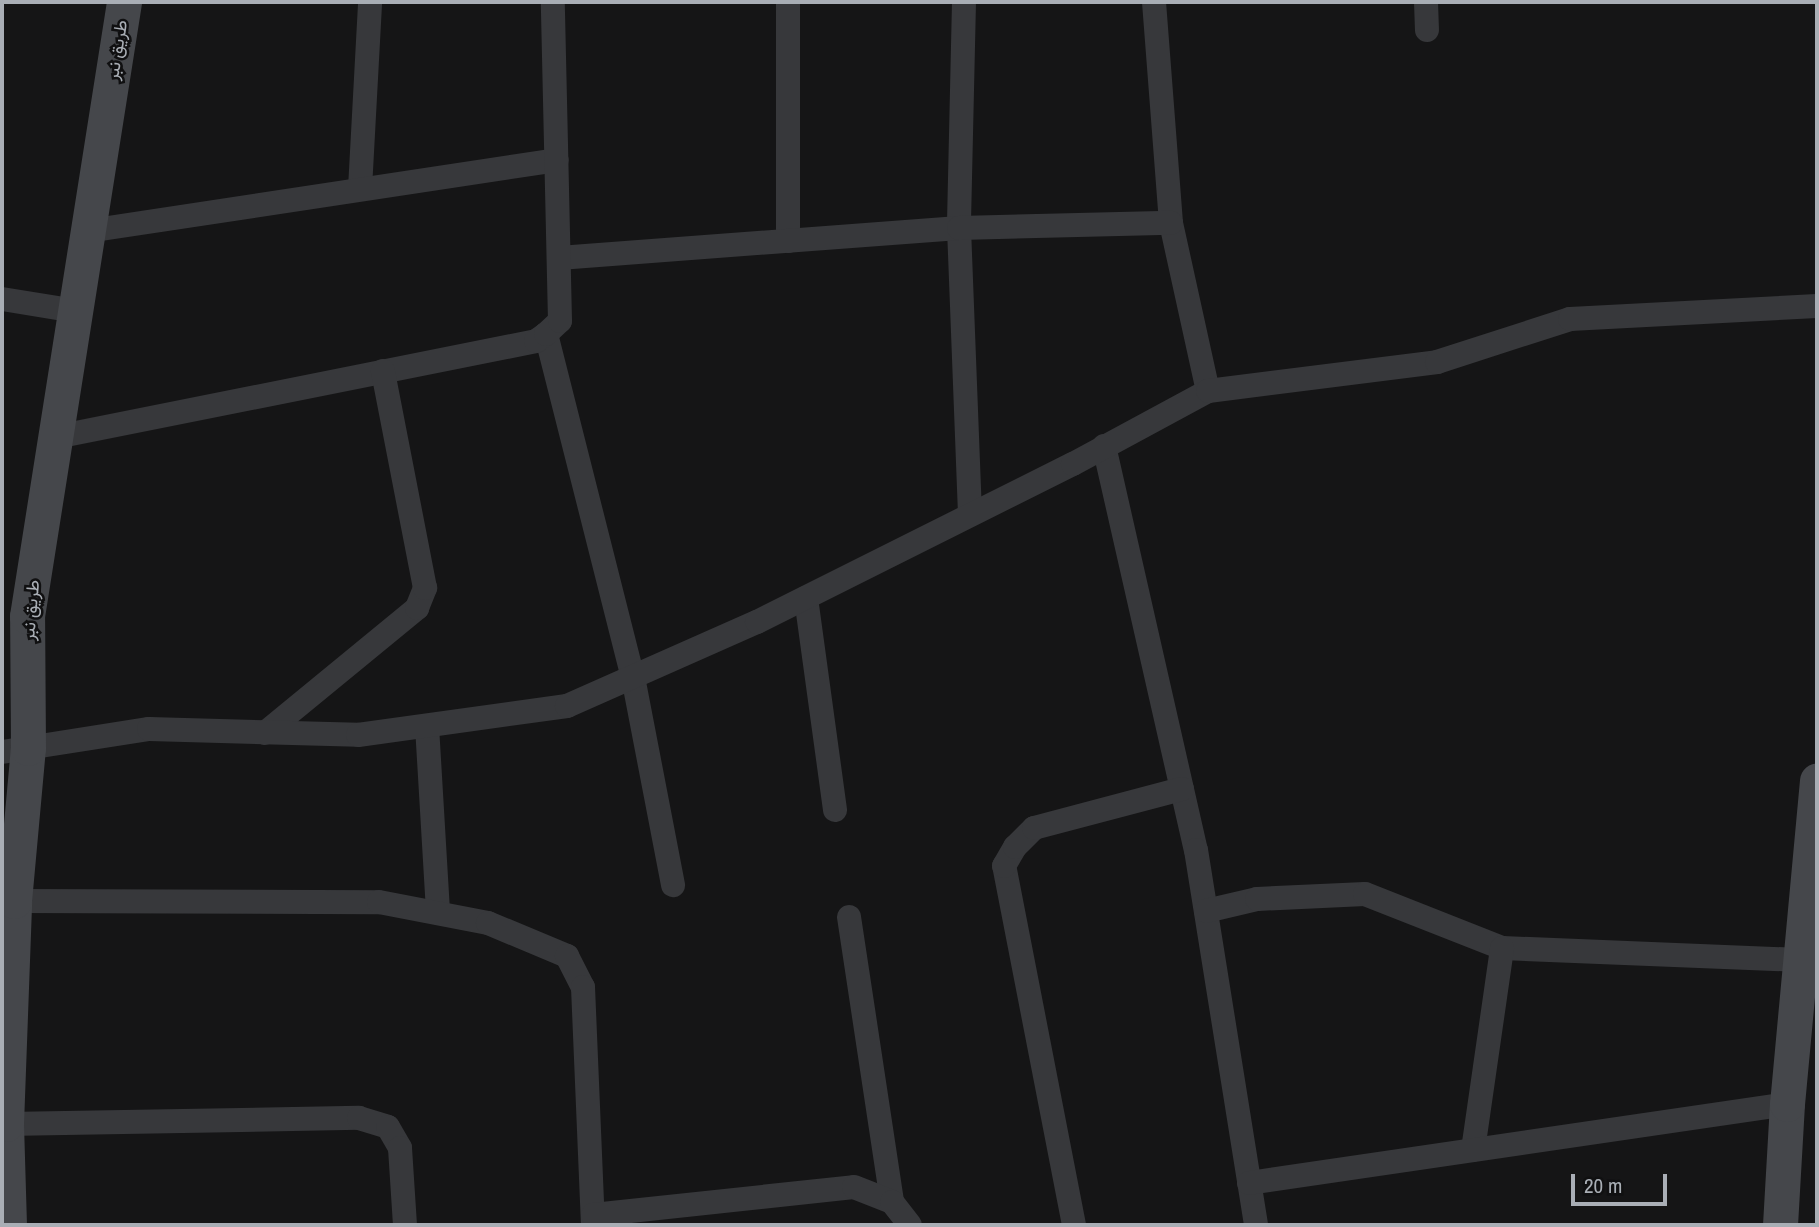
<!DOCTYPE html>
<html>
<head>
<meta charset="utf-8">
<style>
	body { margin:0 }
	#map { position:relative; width:1819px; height:1227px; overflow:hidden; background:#151516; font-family:"Archivo Narrow",Vazirmatn,sans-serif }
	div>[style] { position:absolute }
	.street>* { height:24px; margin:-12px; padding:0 12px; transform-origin:12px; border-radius:12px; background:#37383b }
	.secondary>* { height:35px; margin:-17.5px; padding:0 17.5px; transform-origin:17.5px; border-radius:17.5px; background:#45474b }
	span { translate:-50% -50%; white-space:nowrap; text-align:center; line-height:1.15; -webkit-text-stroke:5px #101011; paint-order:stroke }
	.street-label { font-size:18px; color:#a9aeb5 }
	.frame { position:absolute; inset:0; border:4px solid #a9aeb5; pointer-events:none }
	.scale { position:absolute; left:1571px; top:1174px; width:96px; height:32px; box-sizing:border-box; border:4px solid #a9aeb5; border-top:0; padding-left:9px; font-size:21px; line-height:24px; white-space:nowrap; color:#a9aeb5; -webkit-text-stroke:5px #101011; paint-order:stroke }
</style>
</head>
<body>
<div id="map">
	<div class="street">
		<div style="left:788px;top:2px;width:239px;rotate:90deg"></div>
		<div style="left:964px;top:2px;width:226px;rotate:91.3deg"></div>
		<div style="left:959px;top:228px;width:287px;rotate:87.8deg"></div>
		<div style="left:1154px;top:2px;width:222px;rotate:85.6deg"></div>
		<div style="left:1171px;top:223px;width:172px;rotate:77.6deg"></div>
		<div style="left:1426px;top:2px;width:28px;rotate:88deg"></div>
		<div style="left:360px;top:189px;width:187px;rotate:-86.9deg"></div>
		<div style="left:88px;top:231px;width:474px;rotate:-8.6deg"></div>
		<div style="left:559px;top:258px;width:401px;rotate:-4.3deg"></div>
		<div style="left:959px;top:228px;width:212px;rotate:-1.4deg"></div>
		<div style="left:2px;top:299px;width:74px;rotate:9.3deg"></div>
		<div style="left:546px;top:334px;width:354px;rotate:75.8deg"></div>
		<div style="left:633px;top:677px;width:212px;rotate:79.1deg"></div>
		<div style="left:56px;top:437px;width:490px;rotate:-11.3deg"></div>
		<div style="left:536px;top:341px;width:12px;rotate:-35deg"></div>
		<div style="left:546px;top:334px;width:19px;rotate:-43deg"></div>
		<div style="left:560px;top:321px;width:319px;rotate:-91.3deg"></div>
		<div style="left:1104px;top:446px;width:414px;rotate:77.2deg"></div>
		<div style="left:1196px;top:850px;width:380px;rotate:80.9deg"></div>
		<div style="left:806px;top:598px;width:214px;rotate:82.2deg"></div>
		<div style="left:427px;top:726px;width:187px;rotate:86.6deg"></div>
		<div style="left:265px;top:733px;width:197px;rotate:-39.4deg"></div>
		<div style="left:417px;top:608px;width:22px;rotate:-68deg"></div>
		<div style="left:425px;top:588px;width:221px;rotate:-101deg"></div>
		<div style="left:2px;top:752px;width:149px;rotate:-8.9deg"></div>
		<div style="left:149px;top:729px;width:209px;rotate:1.6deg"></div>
		<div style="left:358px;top:735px;width:211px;rotate:-7.9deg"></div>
		<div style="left:567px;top:706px;width:208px;rotate:-23.9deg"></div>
		<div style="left:757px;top:622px;width:353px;rotate:-26.6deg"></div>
		<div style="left:1073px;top:464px;width:153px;rotate:-28.4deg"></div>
		<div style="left:1208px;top:391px;width:231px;rotate:-7.2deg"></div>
		<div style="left:1437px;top:362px;width:140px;rotate:-17.9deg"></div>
		<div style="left:1570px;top:319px;width:247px;rotate:-3deg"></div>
		<div style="left:14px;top:901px;width:365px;rotate:0.2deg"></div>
		<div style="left:379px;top:902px;width:111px;rotate:10.9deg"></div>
		<div style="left:488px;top:923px;width:86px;rotate:22.7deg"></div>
		<div style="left:567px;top:956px;width:35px;rotate:63deg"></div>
		<div style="left:583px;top:987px;width:238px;rotate:87.6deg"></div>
		<div style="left:1206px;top:911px;width:52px;rotate:-13.2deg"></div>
		<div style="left:1257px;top:899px;width:108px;rotate:-2.7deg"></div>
		<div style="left:1365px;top:894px;width:147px;rotate:21.5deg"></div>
		<div style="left:1502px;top:948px;width:298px;rotate:2.3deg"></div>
		<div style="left:849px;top:917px;width:288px;rotate:81.4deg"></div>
		<div style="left:6px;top:1124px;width:353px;rotate:-1deg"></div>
		<div style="left:359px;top:1118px;width:30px;rotate:17deg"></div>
		<div style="left:388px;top:1127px;width:24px;rotate:60deg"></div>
		<div style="left:400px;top:1148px;width:77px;rotate:86.3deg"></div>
		<div style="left:1473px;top:1150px;width:204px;rotate:-81.8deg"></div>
		<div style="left:1249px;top:1183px;width:544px;rotate:-8.35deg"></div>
		<div style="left:593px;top:1215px;width:262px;rotate:-6.1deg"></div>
		<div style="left:854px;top:1187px;width:41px;rotate:21.5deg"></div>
		<div style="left:892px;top:1202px;width:29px;rotate:52deg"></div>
		<div style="left:1074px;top:1225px;width:366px;rotate:-101deg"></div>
		<div style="left:1004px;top:866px;width:22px;rotate:-60deg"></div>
		<div style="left:1015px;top:847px;width:27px;rotate:-45deg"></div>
		<div style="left:1034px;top:828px;width:153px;rotate:-14.8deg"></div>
	</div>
	<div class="secondary">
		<div style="left:9px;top:1225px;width:101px;rotate:-91.7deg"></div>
		<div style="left:6px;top:1124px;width:223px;rotate:-87.9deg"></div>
		<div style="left:14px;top:901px;width:154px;rotate:-84.8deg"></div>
		<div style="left:28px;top:748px;width:132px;rotate:-90.4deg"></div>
		<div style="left:27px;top:616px;width:622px;rotate:-81.02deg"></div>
		<div style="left:1780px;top:1225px;width:121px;rotate:-86.7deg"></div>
		<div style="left:1787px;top:1104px;width:325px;rotate:-84.7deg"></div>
	</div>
	<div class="street-label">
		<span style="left:117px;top:50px;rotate:-81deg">طريق نبر</span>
		<span style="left:31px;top:610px;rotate:-85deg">طريق نبر</span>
	</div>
	<div class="frame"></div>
	<div class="scale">20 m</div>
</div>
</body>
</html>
